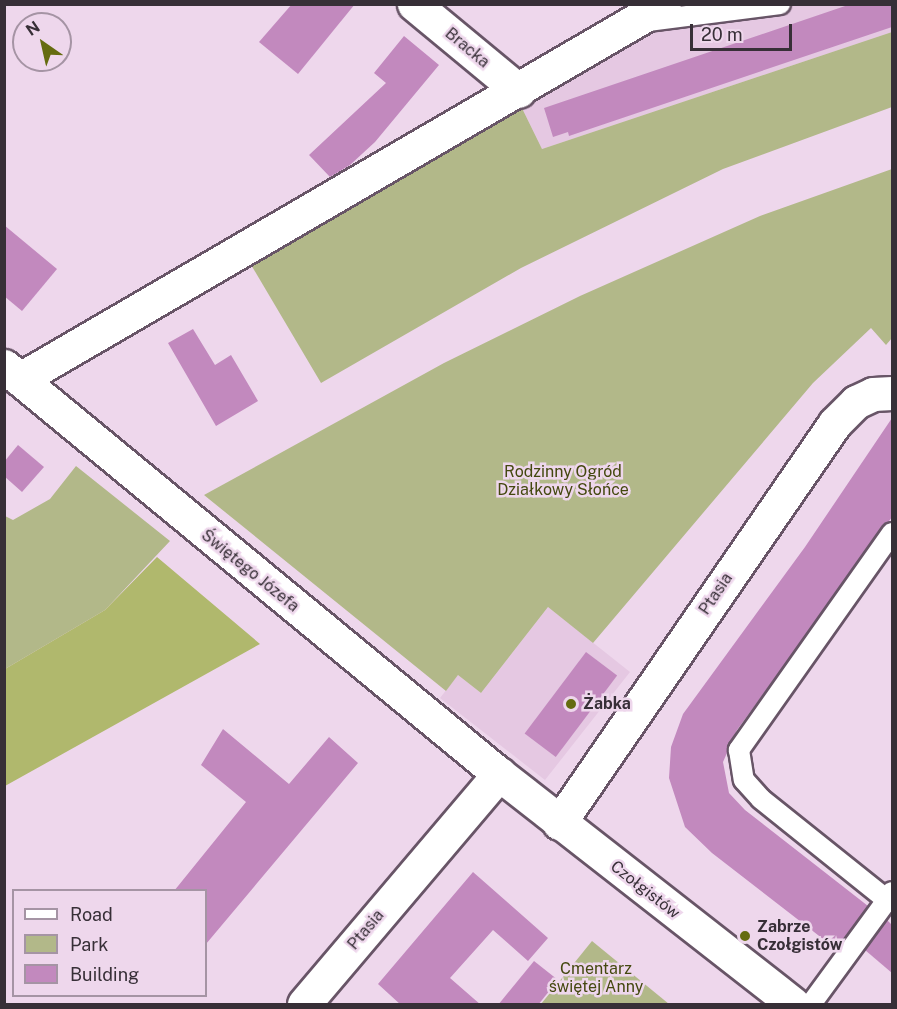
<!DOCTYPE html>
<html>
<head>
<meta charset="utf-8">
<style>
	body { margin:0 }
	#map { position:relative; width:897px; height:1009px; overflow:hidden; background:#eed7ec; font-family:"Public Sans",sans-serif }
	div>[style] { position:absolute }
	.built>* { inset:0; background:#e5c8e2 }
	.green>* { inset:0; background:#b2b889 }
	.forest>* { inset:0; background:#b0b86d }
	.building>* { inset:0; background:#c289be; transform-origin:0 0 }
	.roads { filter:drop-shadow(2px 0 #685567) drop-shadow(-2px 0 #685567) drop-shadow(0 2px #685567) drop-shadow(0 -2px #685567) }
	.lane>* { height:20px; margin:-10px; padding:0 10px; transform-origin:10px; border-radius:10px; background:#fff }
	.street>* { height:33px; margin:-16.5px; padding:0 16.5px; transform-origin:16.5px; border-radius:16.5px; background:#fff }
	.dots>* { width:16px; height:16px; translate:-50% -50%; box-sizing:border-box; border:3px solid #eed7ec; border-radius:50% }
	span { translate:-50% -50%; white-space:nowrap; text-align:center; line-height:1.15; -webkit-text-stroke:5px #eed7ec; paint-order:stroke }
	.street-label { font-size:16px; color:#372f37 }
	.park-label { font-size:16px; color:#44480f }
	.poi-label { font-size:16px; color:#372f37; font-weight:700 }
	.left { translate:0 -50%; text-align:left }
	.frame { position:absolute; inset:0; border:6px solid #372f37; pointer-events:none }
	.legend { position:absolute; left:12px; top:889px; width:195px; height:108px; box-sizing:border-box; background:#eed7ec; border:2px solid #a594a4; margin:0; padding:8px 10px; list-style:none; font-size:18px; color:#372f37 }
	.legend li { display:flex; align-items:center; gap:12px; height:30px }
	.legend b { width:30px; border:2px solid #a594a4 }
	.north { position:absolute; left:12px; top:12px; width:60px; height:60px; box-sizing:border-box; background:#eed7ec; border:2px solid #a594a4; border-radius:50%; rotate:326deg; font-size:16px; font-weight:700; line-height:24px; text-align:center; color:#372f37 }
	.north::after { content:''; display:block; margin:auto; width:21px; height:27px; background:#656c10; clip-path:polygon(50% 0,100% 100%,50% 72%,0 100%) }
	.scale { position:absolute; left:690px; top:24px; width:102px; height:27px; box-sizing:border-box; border:3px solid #372f37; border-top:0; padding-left:8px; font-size:18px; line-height:21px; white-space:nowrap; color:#372f37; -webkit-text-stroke:4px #eed7ec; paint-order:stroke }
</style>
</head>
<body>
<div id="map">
	<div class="built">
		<div style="clip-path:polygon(678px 5px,892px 5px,892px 32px,542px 149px,518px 100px)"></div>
		<div style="clip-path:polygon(548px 607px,630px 672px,545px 780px,440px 698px,458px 675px,481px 693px)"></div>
	</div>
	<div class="green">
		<div style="clip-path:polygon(892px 32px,892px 107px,723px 169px,521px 268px,321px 383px,250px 263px,518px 100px,542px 149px)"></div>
		<div style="clip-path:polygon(892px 169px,892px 338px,886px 345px,871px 328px,813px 383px,593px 643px,548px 607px,481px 693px,458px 675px,446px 691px,204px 495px,444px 363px,580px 296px,760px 216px)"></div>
		<div style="clip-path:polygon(76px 466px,170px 541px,105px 610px,5px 669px,5px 516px,13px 520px,50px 499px)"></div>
		<div style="clip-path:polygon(592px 941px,669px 1004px,541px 1004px)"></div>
	</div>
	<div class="forest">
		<div style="clip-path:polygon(157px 557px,260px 644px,5px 786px,5px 669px,105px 610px)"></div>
	</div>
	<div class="building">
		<div style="clip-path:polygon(292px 4px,355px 4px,298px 74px,259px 42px)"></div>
		<div style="clip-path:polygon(851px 4px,892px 4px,892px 27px,569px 136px,568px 132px,553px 137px,544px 108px)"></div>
		<div style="clip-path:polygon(404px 36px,439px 65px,375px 142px,350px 165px,330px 177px,309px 155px,386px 83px,374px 73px)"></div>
		<div style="clip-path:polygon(4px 225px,57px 269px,22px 311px,4px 296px)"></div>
		<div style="clip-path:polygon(193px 329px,215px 365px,231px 355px,258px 401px,216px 426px,168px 343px)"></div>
		<div style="clip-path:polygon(892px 418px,892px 517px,737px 730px,723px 762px,729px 793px,745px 810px,868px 906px,836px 949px,712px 853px,685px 827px,669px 778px,671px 747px,683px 714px,805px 547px)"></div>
		<div style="clip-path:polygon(18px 445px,44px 467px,22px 492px,4px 476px,4px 462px)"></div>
		<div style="left:586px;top:652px;width:39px;height:102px;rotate:37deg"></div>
		<div style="clip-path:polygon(223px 729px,289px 784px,329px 737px,358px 763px,206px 944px,206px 891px,174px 891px,246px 802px,201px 765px)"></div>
		<div style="clip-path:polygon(473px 872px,548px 938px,528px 961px,493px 930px,450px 978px,481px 1005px,401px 1005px,378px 984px)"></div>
		<div style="clip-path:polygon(887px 920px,892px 925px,892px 973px,865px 950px)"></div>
		<div style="clip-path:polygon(534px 961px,558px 980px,538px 1005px,498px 1005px)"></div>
	</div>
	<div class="roads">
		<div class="lane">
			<div style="left:648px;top:21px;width:133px;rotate:-7.3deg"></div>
			<div style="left:892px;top:533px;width:266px;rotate:125.2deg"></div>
			<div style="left:739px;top:750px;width:30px;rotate:81deg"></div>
			<div style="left:744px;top:780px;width:25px;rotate:48deg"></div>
			<div style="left:761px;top:799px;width:161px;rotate:38.7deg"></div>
			<div style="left:887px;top:900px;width:9px;rotate:-58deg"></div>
			<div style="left:811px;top:1004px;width:129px;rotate:-53.8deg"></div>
		</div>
		<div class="street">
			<div style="left:414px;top:4px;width:136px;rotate:39.6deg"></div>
			<div style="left:4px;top:366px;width:641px;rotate:39.5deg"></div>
			<div style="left:499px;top:774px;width:373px;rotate:38deg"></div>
			<div style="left:20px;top:379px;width:745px;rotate:-30.21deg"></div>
			<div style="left:559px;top:823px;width:485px;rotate:-55.4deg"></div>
			<div style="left:834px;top:424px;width:31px;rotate:-45deg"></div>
			<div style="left:856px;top:402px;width:19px;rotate:-25deg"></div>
			<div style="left:873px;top:394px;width:19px;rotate:-3deg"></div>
			<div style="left:304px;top:1004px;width:302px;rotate:-49.7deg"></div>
		</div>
	</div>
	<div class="dots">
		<div style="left:571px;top:704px;background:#656c10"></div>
		<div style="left:745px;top:936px;background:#656c10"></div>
	</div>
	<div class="street-label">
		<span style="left:467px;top:48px;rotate:40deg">Bracka</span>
		<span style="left:250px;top:571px;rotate:39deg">Świętego Józefa</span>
		<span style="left:716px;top:594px;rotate:-56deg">Ptasia</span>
		<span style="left:645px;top:890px;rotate:38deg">Czołgistów</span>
		<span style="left:366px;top:930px;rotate:-50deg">Ptasia</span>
	</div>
	<div class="park-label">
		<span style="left:563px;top:481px">Rodzinny Ogród<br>Działkowy Słońce</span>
		<span style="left:596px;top:978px">Cmentarz<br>świętej Anny</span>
	</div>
	<div class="poi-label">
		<span class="left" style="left:583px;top:704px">Żabka</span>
		<span class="left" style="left:757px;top:936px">Zabrze<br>Czołgistów</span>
	</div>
	<div class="frame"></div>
	<ul class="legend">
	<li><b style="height:8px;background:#fff"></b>Road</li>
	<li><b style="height:16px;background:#b2b889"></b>Park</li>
	<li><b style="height:16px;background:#c289be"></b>Building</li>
	</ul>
	<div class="north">N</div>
	<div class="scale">20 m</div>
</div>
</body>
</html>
